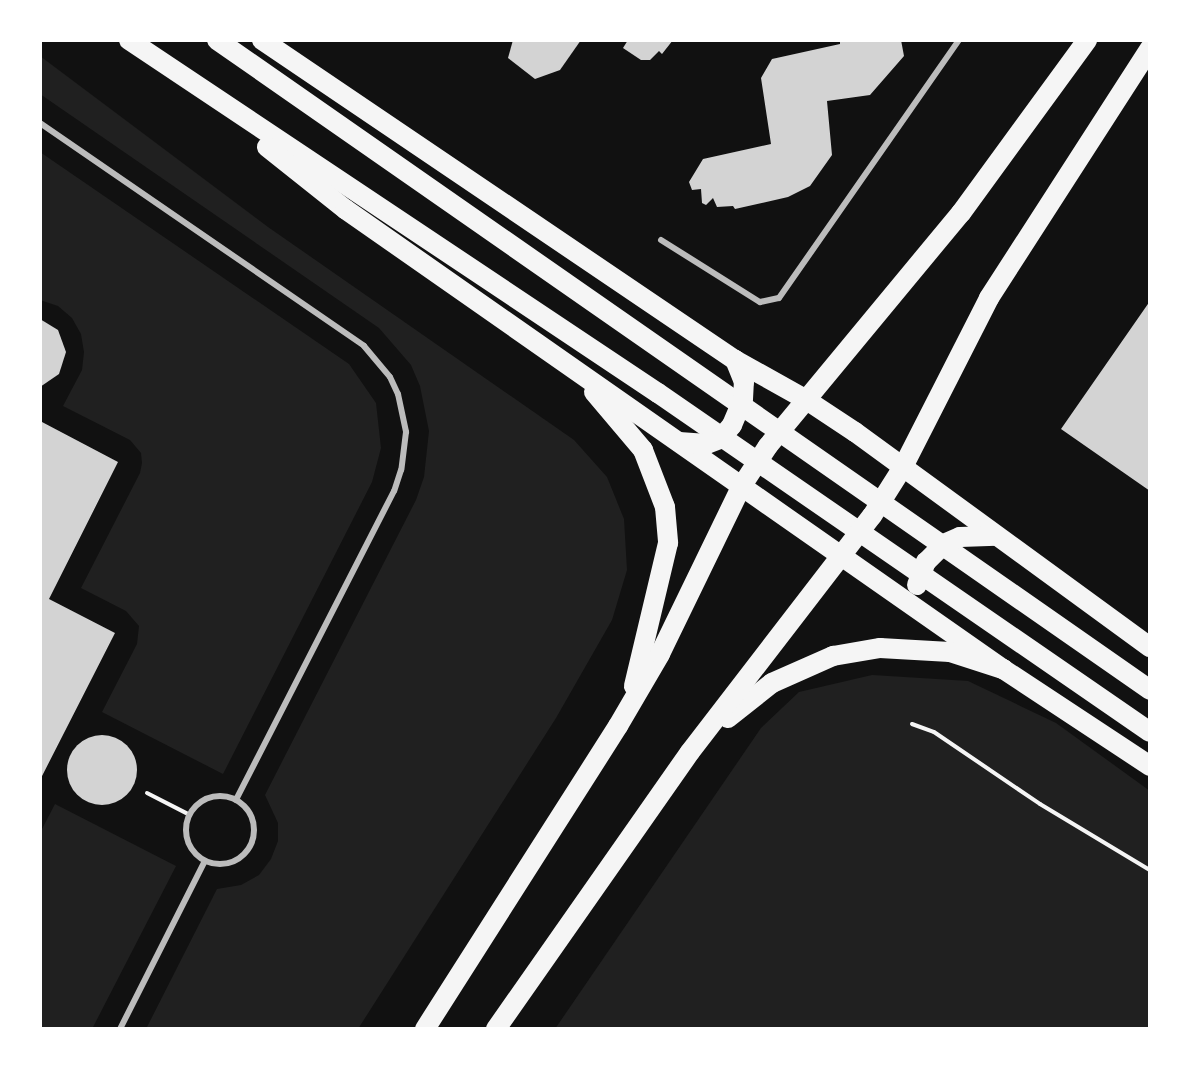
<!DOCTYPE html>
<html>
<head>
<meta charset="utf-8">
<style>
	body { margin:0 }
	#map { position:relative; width:1190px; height:1069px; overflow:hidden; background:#111; font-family:Overpass,sans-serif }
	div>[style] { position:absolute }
	.green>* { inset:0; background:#202020 }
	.building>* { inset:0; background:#d3d3d3 }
	.round { border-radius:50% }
	.path>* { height:4px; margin:-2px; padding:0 2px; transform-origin:2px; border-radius:2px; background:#f5f5f5 }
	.service>* { height:6px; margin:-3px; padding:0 3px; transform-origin:3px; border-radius:3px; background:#bcbcbc }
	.service>.ring { margin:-3px; padding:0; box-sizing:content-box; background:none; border:6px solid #bcbcbc; border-radius:50% }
	.primary>* { height:20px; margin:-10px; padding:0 10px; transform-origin:10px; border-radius:10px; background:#f5f5f5 }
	span { translate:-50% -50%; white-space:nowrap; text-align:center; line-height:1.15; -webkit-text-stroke:8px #fff; paint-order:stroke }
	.frame { position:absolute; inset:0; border:42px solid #fff; pointer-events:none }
</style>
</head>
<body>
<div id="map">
	<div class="green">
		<div style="clip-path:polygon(40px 56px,268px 227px,574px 440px,607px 477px,624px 519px,627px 570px,612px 620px,556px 718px,358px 1029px,146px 1029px,217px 889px,241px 885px,259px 875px,271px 859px,278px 841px,278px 823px,265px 795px,416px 500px,424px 477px,429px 431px,420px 386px,411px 365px,379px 328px,40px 94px)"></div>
		<div style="clip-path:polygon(40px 152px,349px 364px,376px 403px,381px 448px,372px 482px,223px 774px,102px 712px,137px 644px,139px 626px,126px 611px,81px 588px,140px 473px,142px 463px,141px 453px,130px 440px,63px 406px,82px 370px,84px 352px,81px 334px,72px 318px,58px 306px,40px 300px)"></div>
		<div style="clip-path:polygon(872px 675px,968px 681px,1056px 723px,1150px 791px,1150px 1029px,555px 1029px,761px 728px,799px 692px)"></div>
		<div style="clip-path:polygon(55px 804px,176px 866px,92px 1029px,40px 1029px,40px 833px)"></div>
	</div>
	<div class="building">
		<div style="clip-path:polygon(513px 40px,581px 40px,560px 70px,535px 79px,508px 58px)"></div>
		<div style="clip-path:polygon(628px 40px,673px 40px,662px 54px,659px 51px,650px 60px,641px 60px,623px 48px)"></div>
		<div style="clip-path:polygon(840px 40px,901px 40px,904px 56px,870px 95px,827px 101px,832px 155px,810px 186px,788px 197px,735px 209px,733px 206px,717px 207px,713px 198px,706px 205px,702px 203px,701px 189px,692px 190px,689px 182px,703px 159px,771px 144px,761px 78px,772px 59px,840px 44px)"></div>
		<div style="clip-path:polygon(1150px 301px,1148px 411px,1150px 491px,1061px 429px)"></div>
		<div style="clip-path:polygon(40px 319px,58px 330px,66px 352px,59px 374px,40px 387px)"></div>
		<div style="clip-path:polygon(42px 422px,118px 462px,49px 599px,115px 633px,40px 780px)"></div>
		<div class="round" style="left:67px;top:735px;width:70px;height:70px"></div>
	</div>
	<div class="path">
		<div style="left:912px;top:724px;width:23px;rotate:20deg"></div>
		<div style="left:934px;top:732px;width:128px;rotate:34.2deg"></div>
		<div style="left:1040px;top:804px;width:128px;rotate:31deg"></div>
		<div style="left:147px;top:793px;width:48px;rotate:27.1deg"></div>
	</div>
	<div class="service">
		<div style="left:40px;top:123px;width:393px;rotate:34.5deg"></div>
		<div style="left:364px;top:346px;width:40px;rotate:50deg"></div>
		<div style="left:390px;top:377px;width:19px;rotate:65deg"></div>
		<div style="left:398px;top:394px;width:39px;rotate:78deg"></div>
		<div style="left:406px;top:432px;width:38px;rotate:97deg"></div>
		<div style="left:401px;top:470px;width:22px;rotate:108deg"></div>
		<div style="left:394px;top:491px;width:347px;rotate:117.1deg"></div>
		<div style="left:661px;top:240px;width:117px;rotate:32.1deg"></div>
		<div style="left:760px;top:302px;width:19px;rotate:-12deg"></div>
		<div style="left:779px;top:298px;width:315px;rotate:-55.1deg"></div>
		<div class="ring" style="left:186px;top:796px;width:62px;height:62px"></div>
		<div style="left:120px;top:1029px;width:188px;rotate:-63.2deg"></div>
	</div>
	<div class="primary">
		<div style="left:129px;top:40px;width:636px;rotate:33.72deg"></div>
		<div style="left:658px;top:393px;width:597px;rotate:34.57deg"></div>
		<div style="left:217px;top:40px;width:1137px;rotate:34.86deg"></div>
		<div style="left:262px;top:40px;width:571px;rotate:34.08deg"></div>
		<div style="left:735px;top:360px;width:80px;rotate:29.1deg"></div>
		<div style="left:805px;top:399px;width:60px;rotate:33.4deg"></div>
		<div style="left:855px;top:432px;width:365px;rotate:36.1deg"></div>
		<div style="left:267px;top:147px;width:100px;rotate:38.5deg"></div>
		<div style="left:345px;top:209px;width:803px;rotate:34.96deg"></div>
		<div style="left:594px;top:392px;width:76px;rotate:49.8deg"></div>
		<div style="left:643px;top:450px;width:61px;rotate:68.9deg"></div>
		<div style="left:665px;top:507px;width:36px;rotate:85deg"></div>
		<div style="left:668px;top:543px;width:147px;rotate:103.4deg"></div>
		<div style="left:679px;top:442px;width:28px;rotate:4deg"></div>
		<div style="left:707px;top:444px;width:14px;rotate:-21deg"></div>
		<div style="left:720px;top:439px;width:18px;rotate:-49deg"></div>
		<div style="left:732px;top:425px;width:28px;rotate:-67deg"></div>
		<div style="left:743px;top:399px;width:17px;rotate:-87deg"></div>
		<div style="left:744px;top:382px;width:24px;rotate:-112deg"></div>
		<div style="left:917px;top:585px;width:25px;rotate:-69deg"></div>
		<div style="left:926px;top:562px;width:25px;rotate:-45deg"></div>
		<div style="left:944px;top:544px;width:17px;rotate:-24deg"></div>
		<div style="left:960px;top:537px;width:36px;rotate:-2deg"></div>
		<div style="left:728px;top:718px;width:56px;rotate:-38.5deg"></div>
		<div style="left:772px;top:683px;width:67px;rotate:-23.9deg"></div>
		<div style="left:833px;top:656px;width:48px;rotate:-9.7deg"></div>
		<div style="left:880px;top:648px;width:70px;rotate:3.3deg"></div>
		<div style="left:950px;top:652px;width:56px;rotate:17.8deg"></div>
		<div style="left:1003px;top:669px;width:176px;rotate:33.4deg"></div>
		<div style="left:425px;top:1029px;width:359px;rotate:-57.5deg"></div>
		<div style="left:618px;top:726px;width:83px;rotate:-59.7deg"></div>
		<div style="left:660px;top:654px;width:186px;rotate:-64.1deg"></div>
		<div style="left:741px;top:487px;width:49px;rotate:-56.6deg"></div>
		<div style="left:768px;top:446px;width:303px;rotate:-50.4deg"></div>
		<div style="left:961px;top:213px;width:214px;rotate:-53.9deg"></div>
		<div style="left:496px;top:1029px;width:338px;rotate:-55deg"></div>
		<div style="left:690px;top:752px;width:298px;rotate:-52.4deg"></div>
		<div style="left:872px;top:516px;width:58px;rotate:-57.7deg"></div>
		<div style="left:903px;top:467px;width:190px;rotate:-63deg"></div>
		<div style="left:989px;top:298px;width:297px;rotate:-57.2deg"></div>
	</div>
	<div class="frame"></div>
</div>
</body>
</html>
